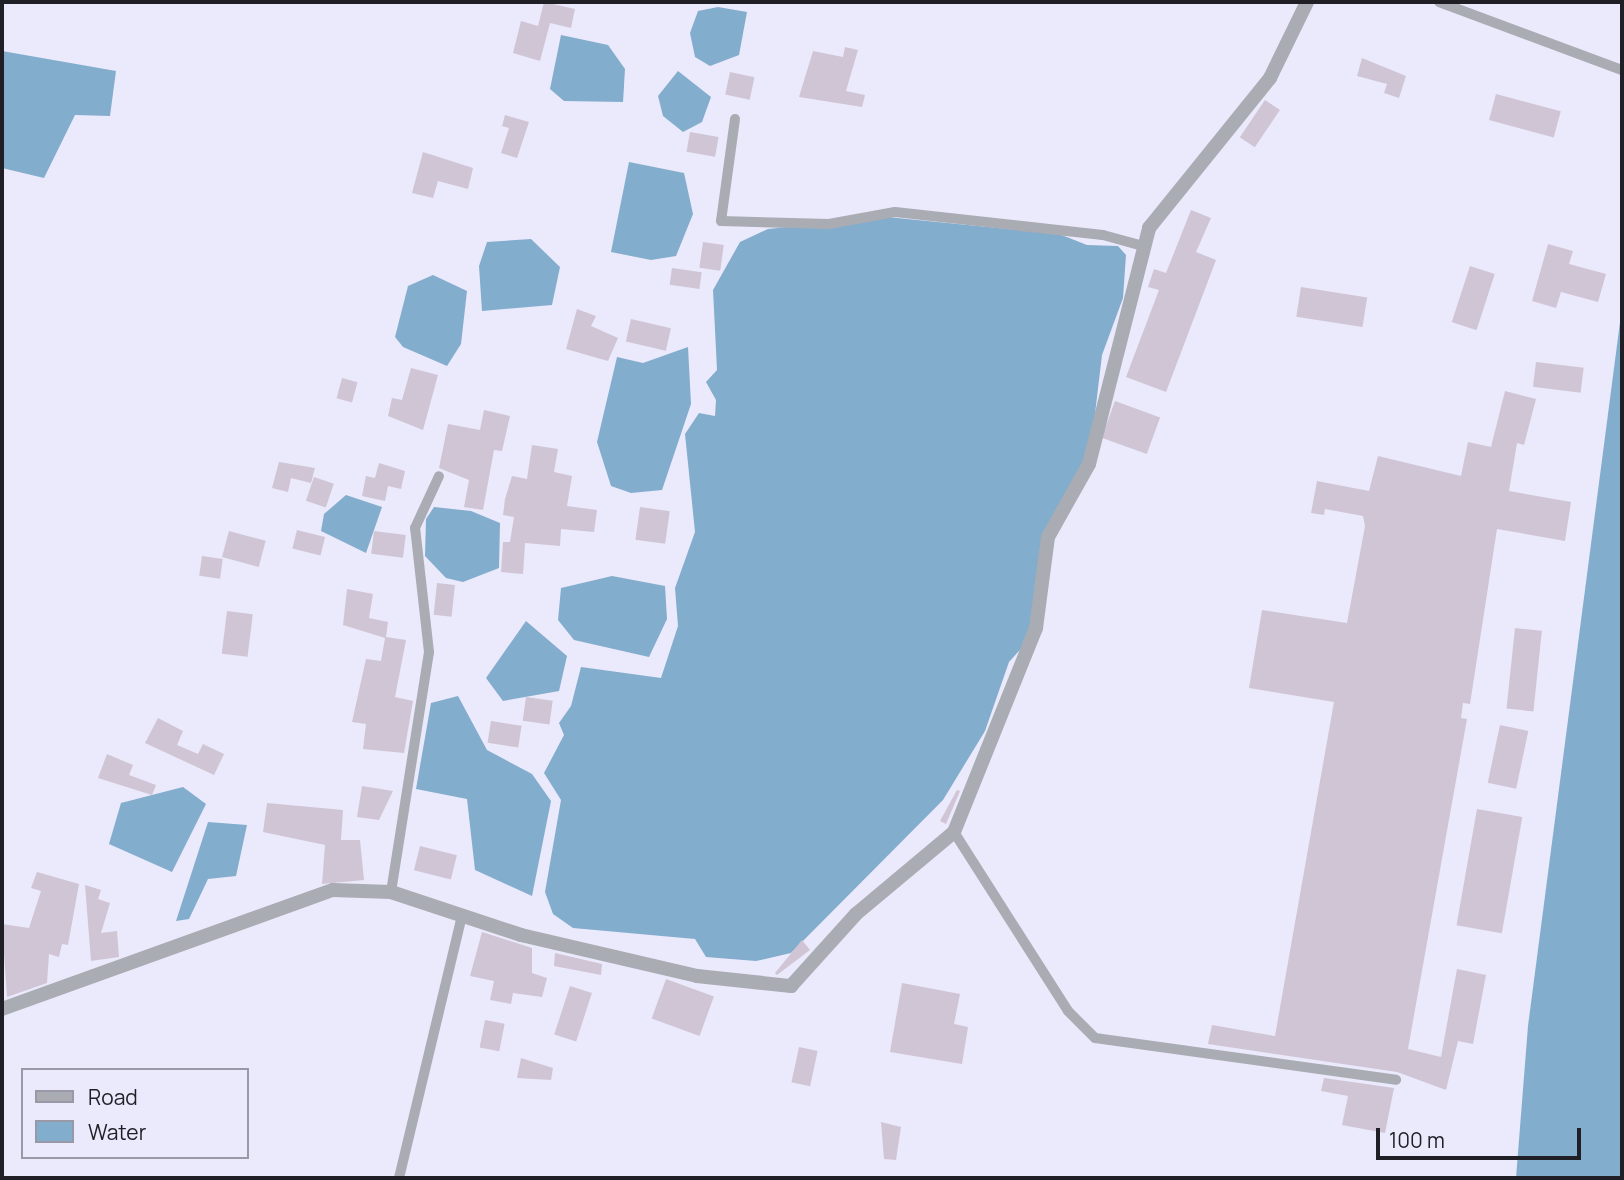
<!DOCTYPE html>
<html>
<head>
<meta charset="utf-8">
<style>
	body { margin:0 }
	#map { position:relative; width:1624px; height:1180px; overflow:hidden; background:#ebe9fc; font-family:Manrope,sans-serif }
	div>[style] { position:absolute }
	.water>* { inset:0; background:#83adcd }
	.building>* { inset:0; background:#d0c5d5; transform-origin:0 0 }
	.minor>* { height:10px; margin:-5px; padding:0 5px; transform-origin:5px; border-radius:5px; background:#a9acb3 }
	.tertiary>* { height:14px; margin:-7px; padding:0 7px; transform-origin:7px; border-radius:7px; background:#a9acb3 }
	span { translate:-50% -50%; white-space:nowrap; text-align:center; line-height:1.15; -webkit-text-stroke:5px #ebe9fc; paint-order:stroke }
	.frame { position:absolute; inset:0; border:4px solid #1f1f25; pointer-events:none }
	.legend { position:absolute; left:21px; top:1068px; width:228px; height:91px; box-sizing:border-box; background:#ebe9fc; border:2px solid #9998a6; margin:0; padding:9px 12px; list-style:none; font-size:21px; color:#1f1f25 }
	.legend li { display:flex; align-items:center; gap:14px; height:35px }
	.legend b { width:35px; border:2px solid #9998a6 }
	.scale { position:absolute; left:1376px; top:1128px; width:205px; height:32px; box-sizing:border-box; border:4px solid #1f1f25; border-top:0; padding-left:9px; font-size:21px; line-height:24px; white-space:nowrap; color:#1f1f25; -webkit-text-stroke:5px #ebe9fc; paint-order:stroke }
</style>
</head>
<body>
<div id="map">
	<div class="water">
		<div style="clip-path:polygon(718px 7px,747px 12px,739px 55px,710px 66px,695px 57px,690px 33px,698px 11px)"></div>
		<div style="clip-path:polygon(561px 35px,608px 45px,625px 69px,623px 102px,564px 101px,550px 89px)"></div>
		<div style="clip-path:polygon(2px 51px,116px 71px,110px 116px,75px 115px,44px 178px,2px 168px)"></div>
		<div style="clip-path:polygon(678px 71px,711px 97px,702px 122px,683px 132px,663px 116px,658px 96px)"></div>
		<div style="clip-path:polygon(629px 162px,684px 173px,693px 214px,676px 256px,651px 260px,611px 252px)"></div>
		<div style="clip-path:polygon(887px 217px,1059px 234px,1087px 245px,1118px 246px,1126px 255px,1123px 298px,1102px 355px,1089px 464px,1044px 542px,1039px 629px,1009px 662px,985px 731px,943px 800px,791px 953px,756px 961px,706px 957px,695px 939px,573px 928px,553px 914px,545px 892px,561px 800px,544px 773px,564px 735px,559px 723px,571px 706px,581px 667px,661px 678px,678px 626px,675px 588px,695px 532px,685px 434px,699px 413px,715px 416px,716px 400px,706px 382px,717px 370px,713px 290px,740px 242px,768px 229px)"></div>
		<div style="clip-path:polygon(531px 239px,560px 267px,552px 305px,482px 311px,479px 266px,487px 242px)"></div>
		<div style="clip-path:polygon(433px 275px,467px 291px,461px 344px,447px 366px,403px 347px,395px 337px,408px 286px)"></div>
		<div style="clip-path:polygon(1622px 307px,1622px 1178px,1516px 1178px,1528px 1026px)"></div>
		<div style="clip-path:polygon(688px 347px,691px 404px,662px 490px,631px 493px,611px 486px,597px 442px,617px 357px,643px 363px)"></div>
		<div style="clip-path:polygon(346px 495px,382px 507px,366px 553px,321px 531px,324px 514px)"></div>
		<div style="clip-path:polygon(434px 507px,471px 511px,500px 523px,499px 568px,463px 582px,446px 578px,425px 556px,426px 519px)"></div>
		<div style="clip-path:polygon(612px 576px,665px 586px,667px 619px,649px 657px,574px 640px,558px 620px,561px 588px)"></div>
		<div style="clip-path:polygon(526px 621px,567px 656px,559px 691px,503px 701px,486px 678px)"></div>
		<div style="clip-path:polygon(458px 696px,487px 750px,532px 774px,551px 801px,532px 896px,475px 870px,467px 799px,416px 789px,431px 703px)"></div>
		<div style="clip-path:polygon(183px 787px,206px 804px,172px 872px,109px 844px,121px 803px)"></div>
		<div style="clip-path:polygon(208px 822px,247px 825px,236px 876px,208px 879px,189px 919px,176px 921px)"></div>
	</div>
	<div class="building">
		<div style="clip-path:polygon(544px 2px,575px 9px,571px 28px,550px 23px,540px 61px,513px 53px,521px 21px,538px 26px)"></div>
		<div style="clip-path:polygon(845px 47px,858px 50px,846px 91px,865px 95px,862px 107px,799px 97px,813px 51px,843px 57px)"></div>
		<div style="clip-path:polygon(1362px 58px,1406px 76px,1399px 98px,1384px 93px,1387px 84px,1357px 76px)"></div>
		<div style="left:730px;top:72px;width:25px;height:23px;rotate:12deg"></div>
		<div style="left:1496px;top:94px;width:67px;height:27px;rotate:15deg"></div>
		<div style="left:1265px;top:100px;width:18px;height:45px;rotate:34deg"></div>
		<div style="clip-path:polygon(505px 115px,529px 122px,517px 158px,501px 153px,509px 128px,502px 126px)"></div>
		<div style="left:690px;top:132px;width:29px;height:20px;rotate:10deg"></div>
		<div style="clip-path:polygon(423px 152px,473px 168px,468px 189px,438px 181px,433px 198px,412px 193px)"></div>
		<div style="clip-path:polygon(1191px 210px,1211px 218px,1196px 252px,1216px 260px,1166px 392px,1126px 377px,1159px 290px,1148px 287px,1154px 269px,1166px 273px)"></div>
		<div style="left:703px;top:242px;width:21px;height:26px;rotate:8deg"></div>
		<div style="clip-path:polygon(1548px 244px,1573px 251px,1569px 264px,1606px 274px,1598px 302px,1561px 292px,1556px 308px,1532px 301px)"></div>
		<div style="left:1470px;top:266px;width:26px;height:59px;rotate:18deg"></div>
		<div style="left:672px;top:268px;width:30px;height:17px;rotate:8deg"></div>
		<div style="left:1301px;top:287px;width:67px;height:30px;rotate:9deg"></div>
		<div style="clip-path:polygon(577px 309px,596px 316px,591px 326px,618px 338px,608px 361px,566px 349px)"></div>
		<div style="left:631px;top:319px;width:41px;height:23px;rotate:13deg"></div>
		<div style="left:1536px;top:362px;width:48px;height:25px;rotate:7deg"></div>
		<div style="clip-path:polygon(411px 368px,438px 375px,423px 430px,388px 416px,392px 398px,402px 400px)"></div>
		<div style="left:342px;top:378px;width:16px;height:21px;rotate:15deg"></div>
		<div style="clip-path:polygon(1505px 391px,1536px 399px,1524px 445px,1517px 443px,1509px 491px,1571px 502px,1565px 541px,1497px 529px,1470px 704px,1463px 703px,1461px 718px,1467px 719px,1408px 1049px,1441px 1057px,1457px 969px,1486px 975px,1473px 1044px,1458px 1041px,1446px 1090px,1397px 1072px,1208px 1044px,1212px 1025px,1275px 1036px,1334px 702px,1249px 688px,1262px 610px,1347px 623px,1365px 526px,1363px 516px,1325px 509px,1324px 515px,1311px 513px,1317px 481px,1369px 491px,1378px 456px,1461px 476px,1468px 442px,1491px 447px)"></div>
		<div style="left:1115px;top:401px;width:48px;height:39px;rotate:20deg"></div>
		<div style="clip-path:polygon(484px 410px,510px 416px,502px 451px,494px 450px,483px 510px,464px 507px,469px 480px,439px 468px,448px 424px,480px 430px)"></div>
		<div style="clip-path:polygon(532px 445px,558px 449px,554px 472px,572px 476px,567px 506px,597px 510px,594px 532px,561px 529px,560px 546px,525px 543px,523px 574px,501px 572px,503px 542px,510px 542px,514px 517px,503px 515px,505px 499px,512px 476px,527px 479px)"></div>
		<div style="clip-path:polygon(279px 462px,315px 468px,311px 483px,291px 478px,288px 492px,272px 488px)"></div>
		<div style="clip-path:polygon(379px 463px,405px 471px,401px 489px,388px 486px,385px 501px,362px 496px,366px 476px,375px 478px)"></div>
		<div style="left:314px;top:477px;width:21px;height:25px;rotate:19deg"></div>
		<div style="left:640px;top:507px;width:30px;height:33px;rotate:8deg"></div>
		<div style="left:297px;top:530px;width:29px;height:19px;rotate:14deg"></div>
		<div style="left:229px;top:531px;width:38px;height:27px;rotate:15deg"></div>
		<div style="left:374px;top:531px;width:32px;height:23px;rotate:7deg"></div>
		<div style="left:202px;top:556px;width:21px;height:20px;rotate:8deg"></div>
		<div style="left:437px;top:583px;width:18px;height:32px;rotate:6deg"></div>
		<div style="clip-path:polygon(347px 589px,373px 594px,369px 618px,388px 622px,386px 637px,406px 640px,395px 697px,413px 701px,404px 753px,363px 749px,366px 724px,352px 722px,366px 659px,381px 661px,385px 638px,343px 625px)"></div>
		<div style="left:227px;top:611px;width:26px;height:43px;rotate:7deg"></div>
		<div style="left:1515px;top:628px;width:27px;height:81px;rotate:6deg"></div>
		<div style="left:526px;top:697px;width:27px;height:24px;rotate:8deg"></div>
		<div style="clip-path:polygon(158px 718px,183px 731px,177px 745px,198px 754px,203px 744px,224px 754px,214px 775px,145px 743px)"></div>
		<div style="left:491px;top:721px;width:31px;height:22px;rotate:9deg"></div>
		<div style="left:1500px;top:725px;width:29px;height:59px;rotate:12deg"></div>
		<div style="clip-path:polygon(107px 754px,133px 765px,129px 775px,156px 785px,152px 795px,98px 778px)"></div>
		<div style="clip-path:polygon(362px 786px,393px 791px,379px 820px,357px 817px)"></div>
		<div style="clip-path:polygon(957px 790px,960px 791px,946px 824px,940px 821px)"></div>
		<div style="clip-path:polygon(267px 803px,343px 810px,341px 840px,360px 840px,364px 880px,322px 884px,325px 845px,263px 832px)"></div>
		<div style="left:1477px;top:809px;width:46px;height:118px;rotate:10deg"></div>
		<div style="left:420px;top:846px;width:38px;height:25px;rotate:14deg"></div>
		<div style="clip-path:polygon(37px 872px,79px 884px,68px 945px,62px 944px,59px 957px,49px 954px,47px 983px,7px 997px,2px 924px,29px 928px,41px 891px,31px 888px)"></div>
		<div style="clip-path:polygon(85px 885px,101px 890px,98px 899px,110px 903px,101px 933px,117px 931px,119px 957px,91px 961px)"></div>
		<div style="clip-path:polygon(482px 932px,532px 948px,532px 973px,547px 978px,542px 997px,513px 993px,511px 1004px,490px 1000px,494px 981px,470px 976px)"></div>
		<div style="clip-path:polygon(802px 940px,810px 950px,777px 975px,775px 973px)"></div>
		<div style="clip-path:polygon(555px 953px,602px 964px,601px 975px,554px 966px)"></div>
		<div style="left:666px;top:979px;width:51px;height:42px;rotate:20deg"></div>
		<div style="clip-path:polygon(902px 983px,960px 994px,954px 1024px,968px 1027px,962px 1064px,890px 1052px)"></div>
		<div style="left:570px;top:986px;width:23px;height:51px;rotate:18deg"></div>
		<div style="left:485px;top:1020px;width:20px;height:28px;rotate:11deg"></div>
		<div style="left:799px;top:1047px;width:19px;height:36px;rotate:12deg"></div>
		<div style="clip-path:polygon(521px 1058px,553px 1068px,551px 1080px,517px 1078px)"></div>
		<div style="clip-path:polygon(1324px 1078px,1394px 1088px,1385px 1133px,1342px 1125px,1348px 1096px,1321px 1091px)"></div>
		<div style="clip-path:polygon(881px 1122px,901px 1127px,896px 1160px,884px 1159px)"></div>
	</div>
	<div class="minor">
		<div style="left:1439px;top:2px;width:195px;rotate:20.4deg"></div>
		<div style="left:735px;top:119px;width:103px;rotate:97.8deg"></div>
		<div style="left:721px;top:221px;width:108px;rotate:1.6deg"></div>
		<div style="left:829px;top:224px;width:67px;rotate:-10.3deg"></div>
		<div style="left:895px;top:212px;width:209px;rotate:6.3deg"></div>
		<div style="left:1103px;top:235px;width:41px;rotate:15.4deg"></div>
		<div style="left:954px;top:832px;width:212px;rotate:57.5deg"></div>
		<div style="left:1068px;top:1011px;width:38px;rotate:45deg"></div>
		<div style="left:1095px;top:1038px;width:304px;rotate:7.9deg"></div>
		<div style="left:391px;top:892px;width:243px;rotate:-81deg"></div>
		<div style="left:429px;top:652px;width:125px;rotate:-96.4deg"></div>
		<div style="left:415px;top:528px;width:57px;rotate:-65.2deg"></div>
		<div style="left:399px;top:1178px;width:265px;rotate:-76.5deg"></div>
	</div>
	<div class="tertiary">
		<div style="left:2px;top:1009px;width:352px;rotate:-19.8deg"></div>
		<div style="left:333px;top:890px;width:58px;rotate:2deg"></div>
		<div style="left:391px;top:892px;width:137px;rotate:18.3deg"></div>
		<div style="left:521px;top:935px;width:181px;rotate:13.1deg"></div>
		<div style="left:697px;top:976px;width:95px;rotate:6.1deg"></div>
		<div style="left:791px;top:986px;width:97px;rotate:-47.9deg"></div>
		<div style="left:856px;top:914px;width:128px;rotate:-39.9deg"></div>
		<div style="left:954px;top:832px;width:220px;rotate:-68.1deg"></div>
		<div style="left:1036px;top:628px;width:92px;rotate:-82.5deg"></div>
		<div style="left:1048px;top:537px;width:84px;rotate:-60.7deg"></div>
		<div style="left:1089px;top:464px;width:244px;rotate:-75.7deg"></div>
		<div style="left:1149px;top:228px;width:193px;rotate:-51.1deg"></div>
		<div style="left:1270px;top:78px;width:85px;rotate:-64deg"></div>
	</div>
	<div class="frame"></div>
	<ul class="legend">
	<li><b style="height:9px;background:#a9acb3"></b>Road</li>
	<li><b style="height:19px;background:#83adcd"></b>Water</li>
	</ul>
	<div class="scale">100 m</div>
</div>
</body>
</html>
